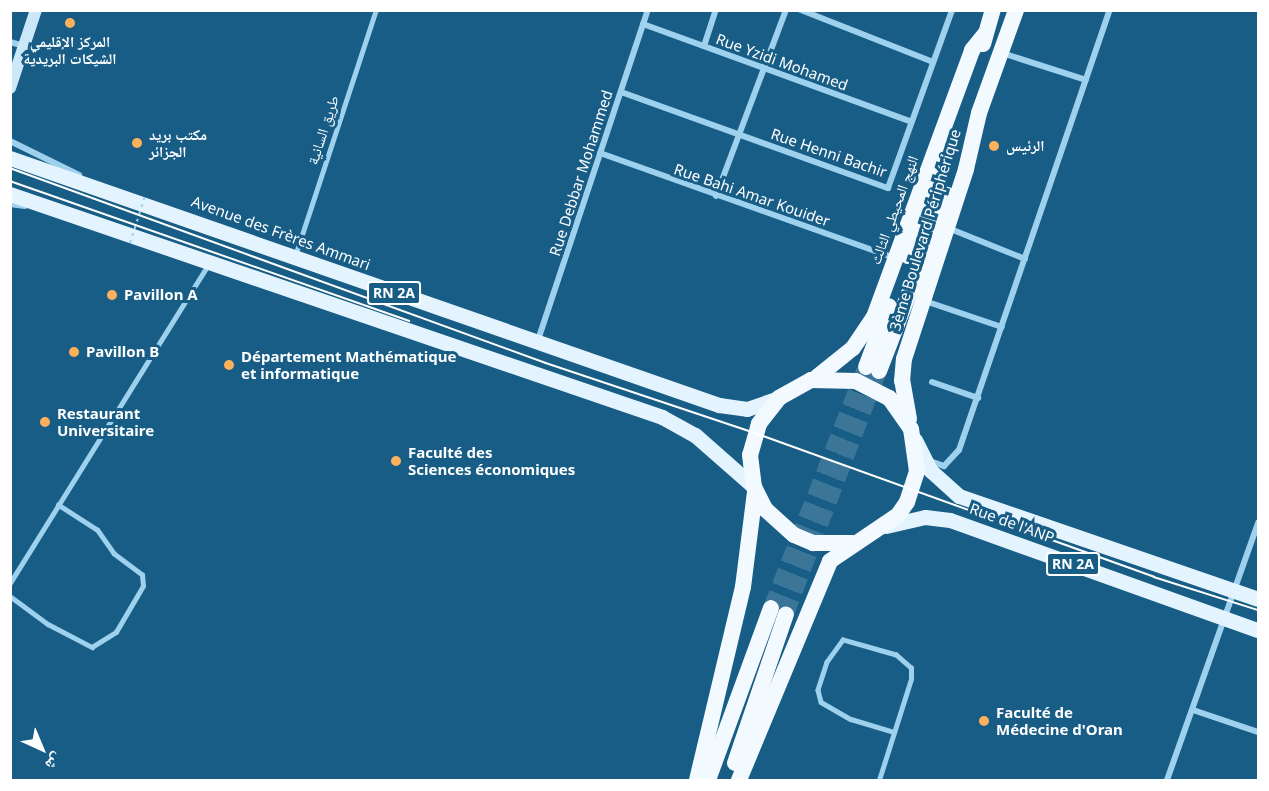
<!DOCTYPE html>
<html>
<head>
<meta charset="utf-8">
<style>
	body { margin:0 }
	#map { position:relative; width:1269px; height:791px; overflow:hidden; background:#185d86; font-family:"Noto Sans","Noto Naskh Arabic",sans-serif }
	div>[style] { position:absolute }
	.trunk-tunnel>* { height:16px; margin-top:-8px; transform-origin:0; background:repeating-linear-gradient(90deg,#3b7598 0 16px,transparent 0 24px) }
	.service>* { height:4.5px; margin:-2.25px; padding:0 2.25px; transform-origin:2.25px; border-radius:2.25px; background:#9ed1ed }
	.minor>* { height:6px; margin:-3px; padding:0 3px; transform-origin:3px; border-radius:3px; background:#9ed1ed }
	.secondary>* { height:12px; margin:-6px; padding:0 6px; transform-origin:6px; border-radius:6px; background:#cbe8f9 }
	.primary>* { height:15px; margin:-7.5px; padding:0 7.5px; transform-origin:7.5px; border-radius:7.5px; background:#e4f4ff }
	.trunk>* { height:16px; margin:-8px; padding:0 8px; transform-origin:8px; border-radius:8px; background:#f2faff }
	.tram>* { height:1.5px; margin:-0.75px; padding:0 0.75px; transform-origin:0.75px; border-radius:0.75px; background:#fff }
	.path-bridge>* { height:2px; margin-top:-1px; transform-origin:0; background:repeating-linear-gradient(90deg,#9ed1ed 0 3px,transparent 0 7.5px) }
	.dots>* { width:16px; height:16px; translate:-50% -50%; box-sizing:border-box; border:3px solid #185d86; border-radius:50% }
	span { translate:-50% -50%; white-space:nowrap; text-align:center; line-height:1.15; -webkit-text-stroke:6px #185d86; paint-order:stroke }
	.shield-label span { padding:2px 4px; background:#185d86; border:2px solid; border-radius:4px; -webkit-text-stroke-width:0 }
	.shield-label { font-size:14px; color:#fff; font-weight:700 }
	.poi-label { font-size:15px; color:#fff; font-weight:700 }
	.left { translate:0 -50%; text-align:left }
	.street-label { font-size:15px; color:#fff }
	.frame { position:absolute; inset:0; border:12px solid #fff; pointer-events:none }
	.north { position:absolute; left:12px; top:719px; width:60px; height:60px; -webkit-text-stroke:4px #185d86; paint-order:stroke; rotate:136deg; font-size:16px; font-weight:700; line-height:24px; text-align:center; color:#fff }
	.north::after { content:''; display:block; margin:auto; width:21px; height:27px; background:#fff; clip-path:polygon(50% 0,100% 100%,50% 72%,0 100%) }
</style>
</head>
<body>
<div id="map">
	<div class="trunk-tunnel">
		<div style="left:771px;top:608px;width:255px;rotate:-68.6deg"></div>
		<div style="left:786px;top:614px;width:260px;rotate:-69.1deg"></div>
	</div>
	<div class="service">
		<div style="left:295px;top:256px;width:259px;rotate:-71.8deg"></div>
		<div style="left:10px;top:583px;width:375px;rotate:-58.1deg"></div>
		<div style="left:10px;top:596px;width:47px;rotate:36.4deg"></div>
		<div style="left:48px;top:624px;width:50px;rotate:27.6deg"></div>
		<div style="left:92px;top:647px;width:28px;rotate:-32deg"></div>
		<div style="left:116px;top:632px;width:53px;rotate:-59.6deg"></div>
		<div style="left:143px;top:586px;width:11px;rotate:-95deg"></div>
		<div style="left:142px;top:575px;width:35px;rotate:-143deg"></div>
		<div style="left:114px;top:554px;width:29px;rotate:-125deg"></div>
		<div style="left:97px;top:530px;width:46px;rotate:-147.3deg"></div>
		<div style="left:879px;top:780px;width:106px;rotate:-72.4deg"></div>
		<div style="left:911px;top:679px;width:11px;rotate:-90deg"></div>
		<div style="left:911px;top:668px;width:20px;rotate:-139deg"></div>
		<div style="left:896px;top:655px;width:55px;rotate:-164.2deg"></div>
		<div style="left:843px;top:640px;width:27px;rotate:126deg"></div>
		<div style="left:827px;top:662px;width:29px;rotate:108deg"></div>
		<div style="left:818px;top:690px;width:12px;rotate:76deg"></div>
		<div style="left:821px;top:702px;width:34px;rotate:30deg"></div>
		<div style="left:851px;top:719px;width:45px;rotate:16.8deg"></div>
	</div>
	<div class="minor">
		<div style="left:801px;top:10px;width:142px;rotate:21.5deg"></div>
		<div style="left:643px;top:24px;width:286px;rotate:20deg"></div>
		<div style="left:10px;top:42px;width:15px;rotate:16deg"></div>
		<div style="left:704px;top:46px;width:38px;rotate:-72deg"></div>
		<div style="left:1002px;top:53px;width:88px;rotate:17.8deg"></div>
		<div style="left:621px;top:92px;width:284px;rotate:19.8deg"></div>
		<div style="left:888px;top:188px;width:189px;rotate:-70.2deg"></div>
		<div style="left:10px;top:141px;width:77px;rotate:26.2deg"></div>
		<div style="left:600px;top:153px;width:313px;rotate:19.6deg"></div>
		<div style="left:716px;top:196px;width:199px;rotate:-69.4deg"></div>
		<div style="left:10px;top:204px;width:15px;rotate:8deg"></div>
		<div style="left:948px;top:228px;width:83px;rotate:21.9deg"></div>
		<div style="left:925px;top:301px;width:81px;rotate:18.7deg"></div>
		<div style="left:538px;top:340px;width:348px;rotate:-71.6deg"></div>
		<div style="left:932px;top:382px;width:49px;rotate:19.2deg"></div>
		<div style="left:930px;top:461px;width:15px;rotate:20deg"></div>
		<div style="left:944px;top:466px;width:22px;rotate:-47deg"></div>
		<div style="left:959px;top:450px;width:465px;rotate:-71.1deg"></div>
		<div style="left:1193px;top:710px;width:69px;rotate:18.7deg"></div>
		<div style="left:1167px;top:780px;width:273px;rotate:-70.5deg"></div>
	</div>
	<div class="secondary">
		<div style="left:10px;top:88px;width:82px;rotate:-71.6deg"></div>
	</div>
	<div class="primary">
		<div style="left:10px;top:158px;width:751px;rotate:19.21deg"></div>
		<div style="left:719px;top:405px;width:28px;rotate:8deg"></div>
		<div style="left:747px;top:409px;width:34px;rotate:-19deg"></div>
		<div style="left:10px;top:194px;width:689px;rotate:18.88deg"></div>
		<div style="left:662px;top:417px;width:38px;rotate:29deg"></div>
		<div style="left:695px;top:435px;width:79px;rotate:41.4deg"></div>
		<div style="left:915px;top:440px;width:34px;rotate:63deg"></div>
		<div style="left:930px;top:470px;width:39px;rotate:42deg"></div>
		<div style="left:959px;top:496px;width:316px;rotate:19deg"></div>
		<div style="left:886px;top:526px;width:40px;rotate:-13deg"></div>
		<div style="left:925px;top:517px;width:25px;rotate:7deg"></div>
		<div style="left:950px;top:520px;width:327px;rotate:19.7deg"></div>
	</div>
	<div class="trunk">
		<div style="left:983px;top:44px;width:35px;rotate:-74deg"></div>
		<div style="left:908px;top:256px;width:89px;rotate:-69.5deg"></div>
		<div style="left:866px;top:367px;width:65px;rotate:-69.3deg"></div>
		<div style="left:879px;top:371px;width:189px;rotate:-68.9deg"></div>
		<div style="left:817px;top:377px;width:46px;rotate:-38.9deg"></div>
		<div style="left:853px;top:348px;width:37px;rotate:-56deg"></div>
		<div style="left:874px;top:317px;width:284px;rotate:-69.8deg"></div>
		<div style="left:972px;top:50px;width:21px;rotate:-51deg"></div>
		<div style="left:909px;top:419px;width:39px;rotate:-100deg"></div>
		<div style="left:902px;top:381px;width:22px;rotate:-85deg"></div>
		<div style="left:904px;top:359px;width:200px;rotate:-71.9deg"></div>
		<div style="left:966px;top:169px;width:57px;rotate:-76.9deg"></div>
		<div style="left:979px;top:113px;width:109px;rotate:-70.2deg"></div>
		<div style="left:735px;top:763px;width:157px;rotate:-71.1deg"></div>
		<div style="left:697px;top:780px;width:198px;rotate:-76.6deg"></div>
		<div style="left:743px;top:587px;width:96px;rotate:-82.8deg"></div>
		<div style="left:708px;top:780px;width:183px;rotate:-69.9deg"></div>
		<div style="left:739px;top:780px;width:237px;rotate:-67.4deg"></div>
		<div style="left:830px;top:561px;width:82px;rotate:-34.1deg"></div>
		<div style="left:898px;top:515px;width:16px;rotate:-55deg"></div>
		<div style="left:907px;top:502px;width:33px;rotate:-72deg"></div>
		<div style="left:917px;top:471px;width:42px;rotate:-98.1deg"></div>
		<div style="left:911px;top:429px;width:38px;rotate:-125deg"></div>
		<div style="left:889px;top:398px;width:37px;rotate:-153deg"></div>
		<div style="left:856px;top:381px;width:45px;rotate:-178.7deg"></div>
		<div style="left:811px;top:380px;width:37px;rotate:151deg"></div>
		<div style="left:779px;top:398px;width:33px;rotate:128deg"></div>
		<div style="left:759px;top:424px;width:32px;rotate:106deg"></div>
		<div style="left:750px;top:455px;width:32px;rotate:83deg"></div>
		<div style="left:754px;top:487px;width:25px;rotate:63deg"></div>
		<div style="left:765px;top:509px;width:39px;rotate:42deg"></div>
		<div style="left:794px;top:535px;width:21px;rotate:23deg"></div>
		<div style="left:813px;top:543px;width:40px"></div>
	</div>
	<div class="tram">
		<div style="left:10px;top:168px;width:570px;rotate:19.99deg"></div>
		<div style="left:546px;top:363px;width:220px;rotate:18.5deg"></div>
		<div style="left:755px;top:433px;width:424px;rotate:19.8deg"></div>
		<div style="left:1154px;top:577px;width:109px;rotate:17.6deg"></div>
		<div style="left:10px;top:181px;width:423px;rotate:19.3deg"></div>
	</div>
	<div class="path-bridge">
		<div style="left:130px;top:243px;width:52px;rotate:-72.3deg"></div>
	</div>
	<div class="dots">
		<div style="left:70px;top:23px;background:#ffb05a"></div>
		<div style="left:137px;top:143px;background:#ffb05a"></div>
		<div style="left:994px;top:146px;background:#ffb05a"></div>
		<div style="left:112px;top:295px;background:#ffb05a"></div>
		<div style="left:74px;top:352px;background:#ffb05a"></div>
		<div style="left:229px;top:365px;background:#ffb05a"></div>
		<div style="left:45px;top:422px;background:#ffb05a"></div>
		<div style="left:396px;top:461px;background:#ffb05a"></div>
		<div style="left:984px;top:721px;background:#ffb05a"></div>
	</div>
	<div class="shield-label">
		<span style="left:394px;top:293px">RN 2A</span>
		<span style="left:1073px;top:564px">RN 2A</span>
	</div>
	<div class="poi-label">
		<span style="left:70px;top:50px">المركز الإقليمي<br>الشيكات البريدية</span>
		<span class="left" style="left:149px;top:143px">مكتب بريد<br>الجزائر</span>
		<span class="left" style="left:1006px;top:146px">الرئيس</span>
		<span class="left" style="left:124px;top:295px">Pavillon A</span>
		<span class="left" style="left:86px;top:352px">Pavillon B</span>
		<span class="left" style="left:241px;top:365px">Département Mathématique<br>et informatique</span>
		<span class="left" style="left:57px;top:422px">Restaurant<br>Universitaire</span>
		<span class="left" style="left:408px;top:461px">Faculté des<br>Sciences économiques</span>
		<span class="left" style="left:996px;top:721px">Faculté de<br>Médecine d'Oran</span>
	</div>
	<div class="street-label">
		<span style="left:782px;top:62px;rotate:20deg">Rue Yzidi Mohamed</span>
		<span style="left:323px;top:130px;rotate:-72deg">طريق السانية</span>
		<span style="left:829px;top:153px;rotate:19deg">Rue Henni Bachir</span>
		<span style="left:581px;top:173px;rotate:-72deg">Rue Debbar Mohammed</span>
		<span style="left:752px;top:195px;rotate:19deg">Rue Bahi Amar Kouider</span>
		<span style="left:894px;top:210px;rotate:-70deg">النهج المحيطي الثالث</span>
		<span style="left:925px;top:230px;rotate:-73deg">3ème Boulevard Périphérique</span>
		<span style="left:281px;top:233px;rotate:20deg">Avenue des Frères Ammari</span>
		<span style="left:1012px;top:523px;rotate:20deg">Rue de l'ANP</span>
	</div>
	<div class="frame"></div>
	<div class="north">ش</div>
</div>
</body>
</html>
